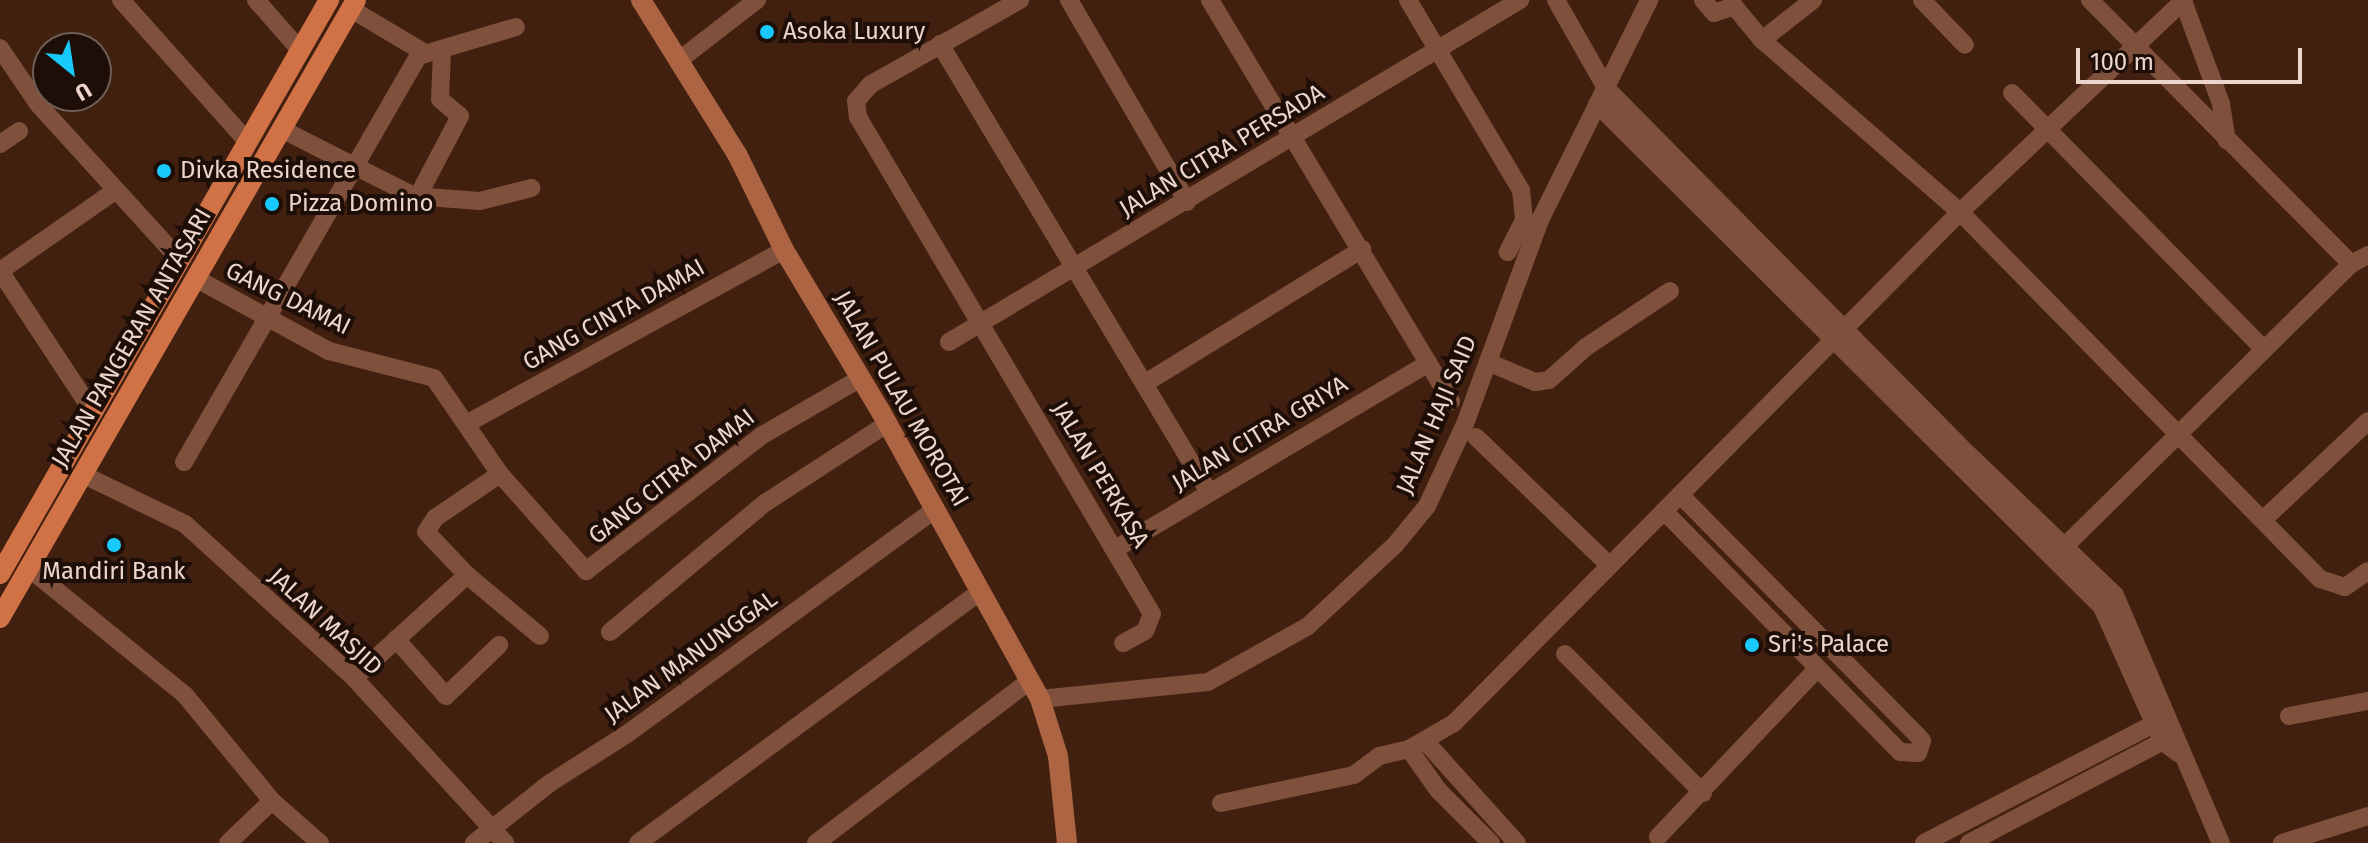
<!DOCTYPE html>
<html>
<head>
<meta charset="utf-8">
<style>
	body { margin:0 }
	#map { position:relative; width:2368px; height:843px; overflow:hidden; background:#422010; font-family:"Fira Sans",sans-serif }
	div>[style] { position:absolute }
	.street>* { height:18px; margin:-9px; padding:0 9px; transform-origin:9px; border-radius:9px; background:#7f503c }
	.secondary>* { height:20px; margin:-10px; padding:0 10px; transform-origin:10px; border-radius:10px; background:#ad6442 }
	.primary>* { height:20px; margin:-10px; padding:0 10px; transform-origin:10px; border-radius:10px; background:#d17246 }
	.dots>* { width:22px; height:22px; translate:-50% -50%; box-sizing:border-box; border:4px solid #1e0e08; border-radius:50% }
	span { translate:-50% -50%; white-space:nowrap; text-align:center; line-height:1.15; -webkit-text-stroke:8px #1e0e08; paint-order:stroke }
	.poi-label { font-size:24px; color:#ecd5cb }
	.left { translate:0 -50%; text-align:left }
	.street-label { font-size:24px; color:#ecd5cb }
	.north { position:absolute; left:32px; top:32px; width:80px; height:80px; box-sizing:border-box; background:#1e0e08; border:2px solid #705e56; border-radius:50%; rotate:150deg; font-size:22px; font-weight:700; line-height:32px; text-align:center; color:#ecd5cb }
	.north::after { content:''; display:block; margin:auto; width:28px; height:36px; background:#18cafc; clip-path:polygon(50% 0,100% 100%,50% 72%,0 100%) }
	.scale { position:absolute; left:2076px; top:48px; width:226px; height:36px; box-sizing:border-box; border:4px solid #ecd5cb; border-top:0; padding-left:10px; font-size:24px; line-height:28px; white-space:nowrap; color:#ecd5cb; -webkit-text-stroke:6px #1e0e08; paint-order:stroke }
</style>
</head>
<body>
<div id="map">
	<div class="street">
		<div style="left:121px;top:0;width:191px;rotate:48.2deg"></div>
		<div style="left:256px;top:0;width:67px;rotate:48.7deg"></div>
		<div style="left:1020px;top:0;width:172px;rotate:150.5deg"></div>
		<div style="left:870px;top:85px;width:21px;rotate:131deg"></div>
		<div style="left:856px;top:101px;width:16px;rotate:83deg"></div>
		<div style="left:858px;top:117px;width:577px;rotate:59.39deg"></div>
		<div style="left:1152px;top:614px;width:18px;rotate:112deg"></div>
		<div style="left:1145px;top:631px;width:25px;rotate:151deg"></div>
		<div style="left:1069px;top:0;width:234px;rotate:59.7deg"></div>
		<div style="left:1210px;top:0;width:468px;rotate:59deg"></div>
		<div style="left:1408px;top:0;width:221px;rotate:59.3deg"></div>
		<div style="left:1521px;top:190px;width:30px;rotate:84deg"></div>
		<div style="left:1524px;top:220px;width:36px;rotate:117deg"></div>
		<div style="left:1556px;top:0;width:101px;rotate:60.4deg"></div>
		<div style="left:1606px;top:88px;width:513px;rotate:45.32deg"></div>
		<div style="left:1967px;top:453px;width:205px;rotate:43.8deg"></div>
		<div style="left:2115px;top:595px;width:270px;rotate:66.9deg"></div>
		<div style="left:1703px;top:0;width:17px;rotate:50deg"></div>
		<div style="left:1714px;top:13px;width:21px;rotate:-19deg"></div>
		<div style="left:1734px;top:6px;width:44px;rotate:50.5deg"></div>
		<div style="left:1762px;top:40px;width:65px;rotate:-38.1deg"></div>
		<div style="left:1922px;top:0;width:62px;rotate:46.3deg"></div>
		<div style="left:2090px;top:0;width:371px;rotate:45.3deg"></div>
		<div style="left:2183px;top:1px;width:110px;rotate:69.7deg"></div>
		<div style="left:2221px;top:104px;width:37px;rotate:81deg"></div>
		<div style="left:351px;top:9px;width:84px;rotate:30.8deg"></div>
		<div style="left:1762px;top:40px;width:262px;rotate:41deg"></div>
		<div style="left:1960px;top:212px;width:514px;rotate:45.55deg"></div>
		<div style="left:2320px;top:579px;width:26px;rotate:18deg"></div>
		<div style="left:2345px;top:587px;width:28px;rotate:-35deg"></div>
		<div style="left:940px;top:44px;width:523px;rotate:59.02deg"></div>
		<div style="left:0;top:48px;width:68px;rotate:55.8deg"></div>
		<div style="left:38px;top:104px;width:211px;rotate:47.7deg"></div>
		<div style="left:678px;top:61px;width:100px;rotate:-37.7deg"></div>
		<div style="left:2012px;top:93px;width:359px;rotate:45.5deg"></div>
		<div style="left:1597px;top:104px;width:713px;rotate:44.89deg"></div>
		<div style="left:2102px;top:607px;width:147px;rotate:65.9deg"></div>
		<div style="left:2162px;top:741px;width:21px;rotate:37deg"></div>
		<div style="left:281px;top:129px;width:149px;rotate:26.7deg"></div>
		<div style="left:414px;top:196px;width:66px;rotate:4.3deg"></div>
		<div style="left:480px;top:201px;width:53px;rotate:-14.3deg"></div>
		<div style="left:0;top:144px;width:23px;rotate:-34deg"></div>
		<div style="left:418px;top:196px;width:90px;rotate:-62.3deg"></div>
		<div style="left:460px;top:116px;width:26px;rotate:-140deg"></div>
		<div style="left:440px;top:99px;width:47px;rotate:-87.6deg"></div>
		<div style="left:0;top:271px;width:169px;rotate:56.6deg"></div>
		<div style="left:0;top:271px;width:141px;rotate:-34.9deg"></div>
		<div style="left:195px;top:278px;width:153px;rotate:28.6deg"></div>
		<div style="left:329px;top:351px;width:108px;rotate:14.4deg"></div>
		<div style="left:434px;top:378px;width:116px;rotate:55.5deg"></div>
		<div style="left:500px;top:474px;width:130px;rotate:48.4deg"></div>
		<div style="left:586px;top:571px;width:221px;rotate:-37.6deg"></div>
		<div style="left:761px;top:436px;width:113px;rotate:-30.2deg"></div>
		<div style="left:949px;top:342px;width:666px;rotate:-30.92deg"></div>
		<div style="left:1488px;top:362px;width:51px;rotate:23.1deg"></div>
		<div style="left:1535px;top:382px;width:14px;rotate:-8deg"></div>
		<div style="left:1549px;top:380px;width:50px;rotate:-41.7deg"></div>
		<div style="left:1586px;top:347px;width:101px;rotate:-33.7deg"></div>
		<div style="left:1147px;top:382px;width:253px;rotate:-31.7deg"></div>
		<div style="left:468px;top:423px;width:360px;rotate:-28.7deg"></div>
		<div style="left:1476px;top:437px;width:185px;rotate:43.9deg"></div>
		<div style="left:184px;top:462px;width:469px;rotate:-60deg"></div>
		<div style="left:418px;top:56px;width:102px;rotate:-16.5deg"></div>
		<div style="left:84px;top:475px;width:112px;rotate:25.9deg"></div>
		<div style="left:185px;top:524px;width:229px;rotate:42.3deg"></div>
		<div style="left:354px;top:678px;width:224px;rotate:47.5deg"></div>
		<div style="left:1664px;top:511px;width:337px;rotate:45.6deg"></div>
		<div style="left:1900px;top:752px;width:18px;rotate:3deg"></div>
		<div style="left:1918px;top:753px;width:13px;rotate:-72deg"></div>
		<div style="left:1922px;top:741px;width:6px;rotate:-129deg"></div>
		<div style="left:1918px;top:736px;width:339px;rotate:-134.6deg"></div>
		<div style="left:2263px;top:520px;width:144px;rotate:-43.3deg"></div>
		<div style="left:1117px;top:548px;width:362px;rotate:-30.7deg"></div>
		<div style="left:2059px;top:552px;width:410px;rotate:-44.6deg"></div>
		<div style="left:2351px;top:264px;width:19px;rotate:-28deg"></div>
		<div style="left:30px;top:569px;width:200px;rotate:39.1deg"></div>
		<div style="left:185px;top:695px;width:137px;rotate:50.6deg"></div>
		<div style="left:272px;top:801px;width:64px;rotate:41.2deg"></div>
		<div style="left:467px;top:575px;width:95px;rotate:39.9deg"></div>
		<div style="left:610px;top:632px;width:202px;rotate:-39.8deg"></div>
		<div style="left:765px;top:503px;width:147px;rotate:-33deg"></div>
		<div style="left:396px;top:639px;width:76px;rotate:48.7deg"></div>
		<div style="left:446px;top:696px;width:74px;rotate:-43.9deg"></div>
		<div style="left:1565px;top:654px;width:196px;rotate:45.2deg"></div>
		<div style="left:354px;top:678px;width:153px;rotate:-42.3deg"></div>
		<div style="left:467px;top:575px;width:59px;rotate:-133.6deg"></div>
		<div style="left:426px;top:532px;width:17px;rotate:-57deg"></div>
		<div style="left:435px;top:518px;width:78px;rotate:-34.1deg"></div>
		<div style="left:1040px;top:699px;width:169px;rotate:-5.8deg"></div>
		<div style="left:1208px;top:682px;width:115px;rotate:-29.2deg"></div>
		<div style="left:1308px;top:626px;width:119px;rotate:-43deg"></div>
		<div style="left:1395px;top:545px;width:50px;rotate:-50.6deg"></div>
		<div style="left:1427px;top:506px;width:90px;rotate:-65.1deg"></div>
		<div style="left:1465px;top:424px;width:217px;rotate:-69.8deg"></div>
		<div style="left:1540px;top:220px;width:246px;rotate:-63.6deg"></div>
		<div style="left:2289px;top:716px;width:80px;rotate:-10.8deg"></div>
		<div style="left:1425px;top:741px;width:137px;rotate:48deg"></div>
		<div style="left:1409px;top:749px;width:50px;rotate:54.7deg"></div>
		<div style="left:1438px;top:790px;width:75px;rotate:45deg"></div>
		<div style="left:1221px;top:803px;width:136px;rotate:-11.9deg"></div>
		<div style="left:1354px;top:775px;width:31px;rotate:-37deg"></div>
		<div style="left:1379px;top:756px;width:31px;rotate:-13deg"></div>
		<div style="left:1409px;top:749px;width:52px;rotate:-30deg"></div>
		<div style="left:1454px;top:723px;width:719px;rotate:-45.28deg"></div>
		<div style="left:1960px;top:212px;width:308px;rotate:-43.4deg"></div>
		<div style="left:1658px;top:837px;width:231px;rotate:-46.6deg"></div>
		<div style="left:228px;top:843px;width:61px;rotate:-43.7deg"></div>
		<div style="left:474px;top:843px;width:97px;rotate:-38.3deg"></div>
		<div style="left:550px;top:783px;width:91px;rotate:-32.5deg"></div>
		<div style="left:627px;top:734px;width:382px;rotate:-36.1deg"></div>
		<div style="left:638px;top:843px;width:424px;rotate:-36.3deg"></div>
		<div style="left:816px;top:843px;width:266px;rotate:-37.2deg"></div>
		<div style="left:1924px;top:843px;width:269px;rotate:-27.4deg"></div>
		<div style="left:1969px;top:843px;width:228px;rotate:-27.7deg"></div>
		<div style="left:2282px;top:843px;width:90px;rotate:-17.4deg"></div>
	</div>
	<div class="secondary">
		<div style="left:641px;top:0;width:181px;rotate:58.1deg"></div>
		<div style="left:737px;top:154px;width:107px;rotate:63.9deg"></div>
		<div style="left:784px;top:250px;width:189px;rotate:59.1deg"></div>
		<div style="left:881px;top:412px;width:328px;rotate:61deg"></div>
		<div style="left:1040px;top:699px;width:60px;rotate:72.5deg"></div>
		<div style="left:1058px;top:756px;width:87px;rotate:84.1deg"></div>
	</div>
	<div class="primary">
		<div style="left:0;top:574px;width:662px;rotate:-60.18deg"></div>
		<div style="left:0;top:618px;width:713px;rotate:-60.06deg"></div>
	</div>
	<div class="dots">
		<div style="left:767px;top:32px;background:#18cafc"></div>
		<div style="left:164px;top:171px;background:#18cafc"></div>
		<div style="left:272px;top:204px;background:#18cafc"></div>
		<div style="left:114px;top:545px;background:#18cafc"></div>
		<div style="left:1752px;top:645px;background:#18cafc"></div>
	</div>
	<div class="poi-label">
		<span class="left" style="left:783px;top:32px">Asoka Luxury</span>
		<span class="left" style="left:180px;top:171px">Divka Residence</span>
		<span class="left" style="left:288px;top:204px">Pizza Domino</span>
		<span style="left:114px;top:572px">Mandiri Bank</span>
		<span class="left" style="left:1768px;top:645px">Sri's Palace</span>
	</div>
	<div class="street-label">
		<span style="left:1222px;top:151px;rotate:-31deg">JALAN CITRA PERSADA</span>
		<span style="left:288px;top:299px;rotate:26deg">GANG DAMAI</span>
		<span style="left:614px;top:315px;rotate:-29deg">GANG CINTA DAMAI</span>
		<span style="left:132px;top:338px;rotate:-60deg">JALAN PANGERAN ANTASARI</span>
		<span style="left:901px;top:399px;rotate:60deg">JALAN PULAU MOROTAI</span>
		<span style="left:1437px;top:415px;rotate:-67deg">JALAN HAJI SAID</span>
		<span style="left:1260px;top:434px;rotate:-31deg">JALAN CITRA GRIYA</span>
		<span style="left:1100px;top:475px;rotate:59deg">JALAN PERKASA</span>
		<span style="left:672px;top:477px;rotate:-38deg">GANG CITRA DAMAI</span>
		<span style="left:325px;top:622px;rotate:43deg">JALAN MASJID</span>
		<span style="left:691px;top:657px;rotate:-36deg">JALAN MANUNGGAL</span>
	</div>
	<div class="north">U</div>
	<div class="scale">100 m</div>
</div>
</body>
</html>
